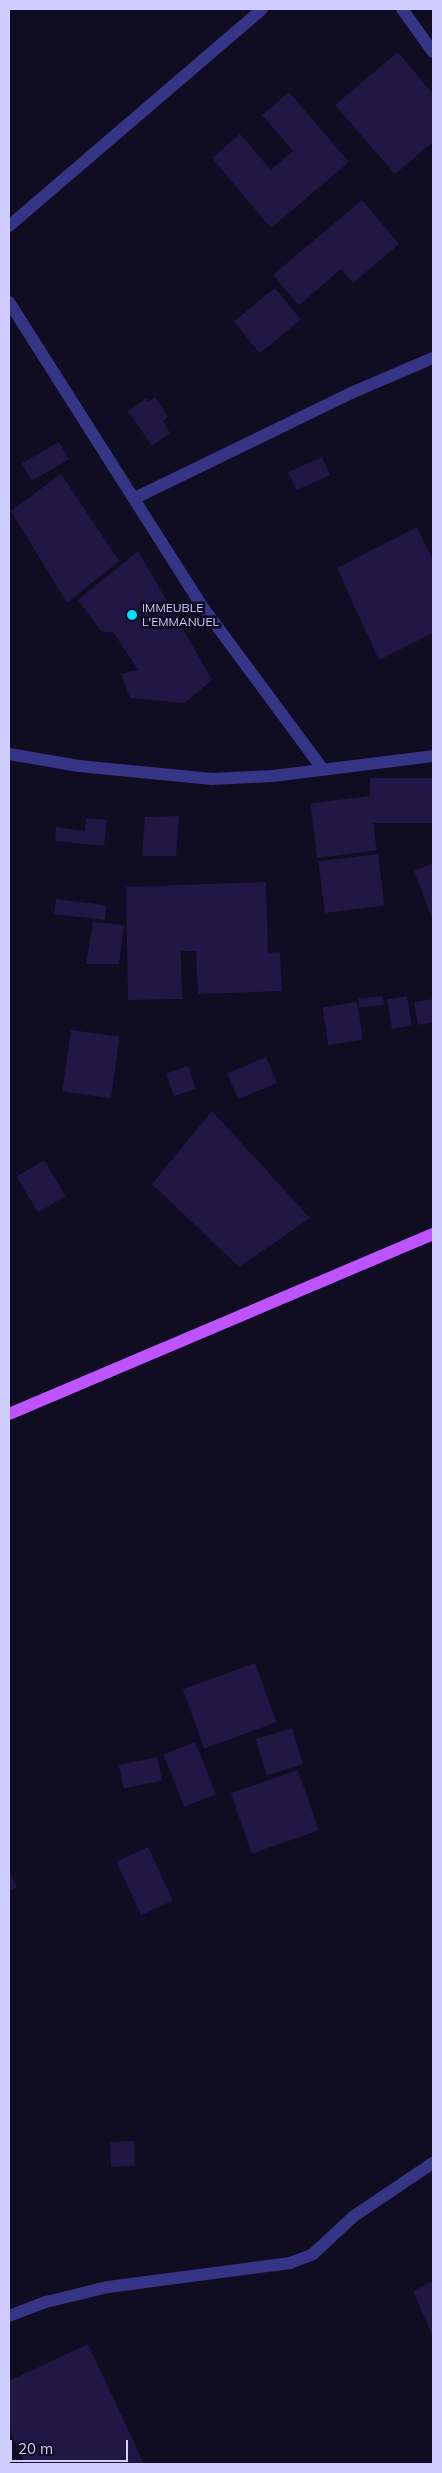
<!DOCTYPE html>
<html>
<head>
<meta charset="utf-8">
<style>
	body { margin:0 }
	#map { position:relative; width:442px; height:2473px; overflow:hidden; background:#100c22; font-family:Mulish,sans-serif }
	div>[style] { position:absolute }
	.building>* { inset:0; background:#201745; transform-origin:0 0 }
	.minor>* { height:12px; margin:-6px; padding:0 6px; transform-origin:6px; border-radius:6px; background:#363485 }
	.major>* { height:12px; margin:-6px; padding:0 6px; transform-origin:6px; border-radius:6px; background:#be54ff }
	.dots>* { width:14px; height:14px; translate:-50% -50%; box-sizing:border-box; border:2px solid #100c22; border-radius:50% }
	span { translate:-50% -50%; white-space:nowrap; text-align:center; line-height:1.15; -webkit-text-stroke:5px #100c22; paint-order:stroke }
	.poi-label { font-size:12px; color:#d2cdff }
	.left { translate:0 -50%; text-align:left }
	.frame { position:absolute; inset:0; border:10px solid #d2cdff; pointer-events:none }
	.scale { position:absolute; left:10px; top:2440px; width:118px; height:22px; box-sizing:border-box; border:2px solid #d2cdff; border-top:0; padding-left:6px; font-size:15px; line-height:18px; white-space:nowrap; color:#d2cdff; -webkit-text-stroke:4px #100c22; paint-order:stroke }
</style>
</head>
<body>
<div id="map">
	<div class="building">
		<div style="clip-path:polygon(398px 52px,433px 94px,433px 142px,395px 174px,335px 105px)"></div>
		<div style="clip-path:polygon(289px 92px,349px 162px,271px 228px,212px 158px,240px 134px,271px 170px,293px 151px,262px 115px)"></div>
		<div style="clip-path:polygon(362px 200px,399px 244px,353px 283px,341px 269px,299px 305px,273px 275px)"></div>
		<div style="left:275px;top:288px;width:41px;height:53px;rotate:51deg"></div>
		<div style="clip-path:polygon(155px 397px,168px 417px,163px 421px,170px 433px,152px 446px,128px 411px,146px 398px,148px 402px)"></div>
		<div style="left:59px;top:442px;width:20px;height:43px;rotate:60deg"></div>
		<div style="left:322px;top:457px;width:20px;height:37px;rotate:66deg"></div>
		<div style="clip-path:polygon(61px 474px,119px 561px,67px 603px,11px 511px)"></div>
		<div style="clip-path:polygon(417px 527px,433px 561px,433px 633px,379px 660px,337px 568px)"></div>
		<div style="clip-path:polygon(138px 551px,212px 680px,185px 703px,130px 698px,121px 674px,138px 670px,114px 633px,101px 631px,78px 600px)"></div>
		<div style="left:433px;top:778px;width:45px;height:63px;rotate:90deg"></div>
		<div style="left:370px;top:796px;width:55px;height:60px;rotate:83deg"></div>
		<div style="clip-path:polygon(179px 816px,176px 856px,142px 856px,145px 817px)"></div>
		<div style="clip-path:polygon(86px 818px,107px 820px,104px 846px,55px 841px,56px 827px,85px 831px)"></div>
		<div style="left:378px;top:854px;width:52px;height:60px;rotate:83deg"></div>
		<div style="clip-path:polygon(433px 863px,433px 915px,431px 916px,414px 871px)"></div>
		<div style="clip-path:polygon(266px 882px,268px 953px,280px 952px,282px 991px,198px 994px,196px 951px,181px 951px,182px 999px,128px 1000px,126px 887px)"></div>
		<div style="left:56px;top:899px;width:51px;height:15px;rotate:7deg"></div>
		<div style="clip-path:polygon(93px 922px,124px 925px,119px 964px,86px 964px)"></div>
		<div style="left:383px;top:996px;width:9px;height:25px;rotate:84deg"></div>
		<div style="left:407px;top:996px;width:30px;height:20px;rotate:81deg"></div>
		<div style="clip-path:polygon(433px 999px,433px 1022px,418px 1025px,414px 1002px)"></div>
		<div style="left:357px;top:1002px;width:38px;height:35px;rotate:81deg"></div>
		<div style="left:71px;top:1030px;width:49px;height:62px;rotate:8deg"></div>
		<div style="left:266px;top:1057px;width:28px;height:42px;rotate:67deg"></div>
		<div style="left:188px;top:1066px;width:24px;height:23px;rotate:71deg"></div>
		<div style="clip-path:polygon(212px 1111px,310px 1218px,239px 1267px,152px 1184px)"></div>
		<div style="left:44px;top:1160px;width:42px;height:32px;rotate:59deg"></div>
		<div style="left:255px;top:1663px;width:63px;height:77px;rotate:70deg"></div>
		<div style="left:292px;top:1728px;width:38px;height:38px;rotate:73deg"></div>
		<div style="left:195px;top:1742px;width:56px;height:34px;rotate:68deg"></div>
		<div style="left:157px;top:1757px;width:24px;height:39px;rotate:78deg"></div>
		<div style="left:298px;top:1770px;width:64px;height:71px;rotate:71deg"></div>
		<div style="left:148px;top:1847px;width:59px;height:35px;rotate:65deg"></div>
		<div style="clip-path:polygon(9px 1870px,17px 1888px,9px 1891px)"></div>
		<div style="left:134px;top:2141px;width:25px;height:24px;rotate:88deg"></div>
		<div style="clip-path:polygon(433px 2281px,433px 2337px,413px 2291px)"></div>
		<div style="clip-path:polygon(88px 2344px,144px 2464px,25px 2464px,9px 2429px,9px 2381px)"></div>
	</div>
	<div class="minor">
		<div style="left:402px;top:9px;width:53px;rotate:54.2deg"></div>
		<div style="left:9px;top:226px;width:333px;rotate:-40.6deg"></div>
		<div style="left:9px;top:302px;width:360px;rotate:57.6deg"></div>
		<div style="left:202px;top:606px;width:202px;rotate:53.5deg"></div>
		<div style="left:135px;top:498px;width:240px;rotate:-25.9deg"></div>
		<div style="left:351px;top:393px;width:89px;rotate:-23.1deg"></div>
		<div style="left:9px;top:754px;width:71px;rotate:9.7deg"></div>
		<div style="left:79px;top:766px;width:134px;rotate:5.6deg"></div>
		<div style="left:212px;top:779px;width:61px;rotate:-2.8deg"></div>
		<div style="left:273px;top:776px;width:161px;rotate:-7.1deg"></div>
		<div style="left:9px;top:2316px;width:40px;rotate:-21deg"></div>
		<div style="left:46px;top:2302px;width:64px;rotate:-13.6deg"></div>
		<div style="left:108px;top:2287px;width:184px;rotate:-7.5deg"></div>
		<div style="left:290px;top:2263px;width:25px;rotate:-21deg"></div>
		<div style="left:313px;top:2254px;width:56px;rotate:-42.8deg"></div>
		<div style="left:354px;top:2216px;width:95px;rotate:-33.9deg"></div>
	</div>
	<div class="major">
		<div style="left:9px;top:1414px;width:461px;rotate:-23deg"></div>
	</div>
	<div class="dots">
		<div style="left:132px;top:615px;background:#00e2f8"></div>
	</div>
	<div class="poi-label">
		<span class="left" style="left:142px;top:615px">IMMEUBLE<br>L'EMMANUEL</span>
	</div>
	<div class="frame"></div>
	<div class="scale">20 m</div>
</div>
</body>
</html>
